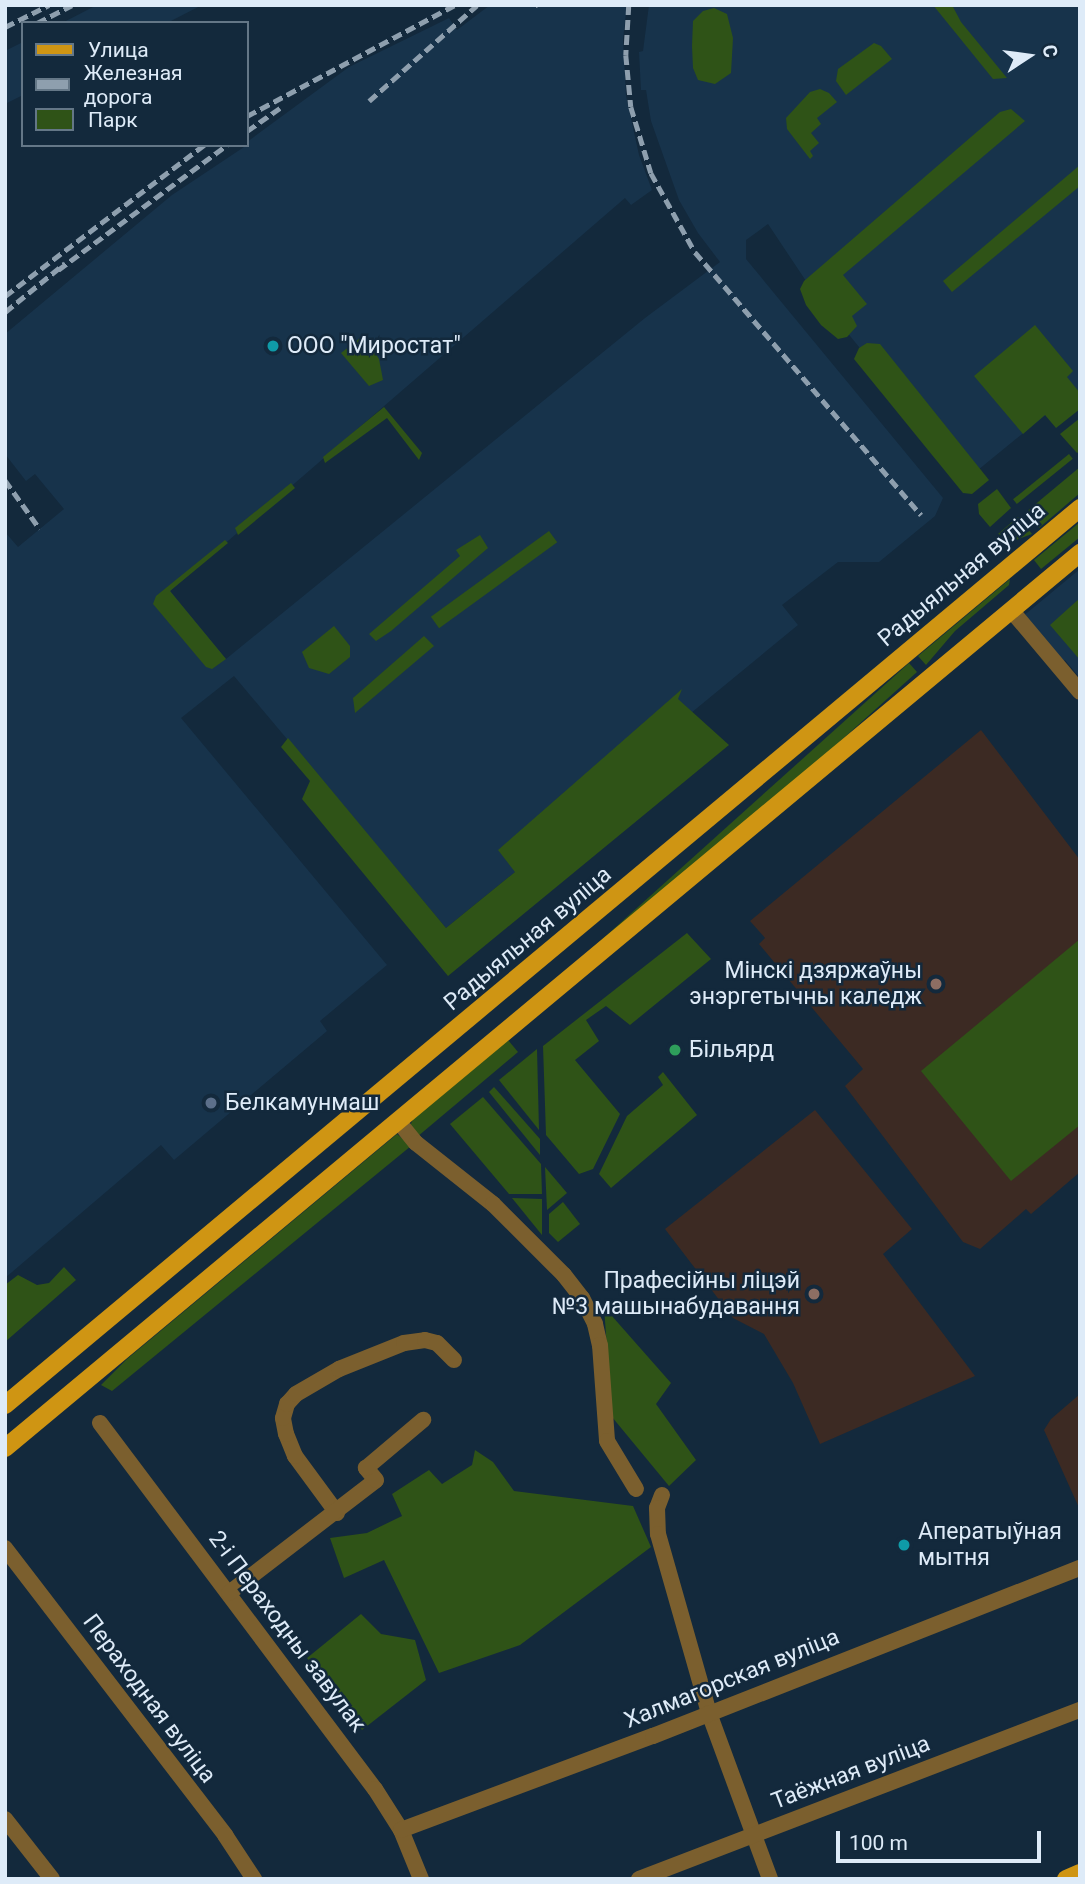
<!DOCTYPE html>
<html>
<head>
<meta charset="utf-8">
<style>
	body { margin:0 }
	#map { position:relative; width:1085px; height:1884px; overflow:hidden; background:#13293c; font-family:Roboto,sans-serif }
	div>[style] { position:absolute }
	.built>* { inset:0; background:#17334b }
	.education>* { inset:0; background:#3c2a23 }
	.green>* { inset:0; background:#2f5317; transform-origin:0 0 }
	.minor>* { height:16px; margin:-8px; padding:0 8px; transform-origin:8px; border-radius:8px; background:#7b5f2e }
	.major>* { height:18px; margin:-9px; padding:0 9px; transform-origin:9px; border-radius:9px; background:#cf9513 }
	.rail>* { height:4.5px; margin-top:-2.25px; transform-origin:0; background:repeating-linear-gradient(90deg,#8e9fae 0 10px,transparent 0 15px) }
	.dots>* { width:19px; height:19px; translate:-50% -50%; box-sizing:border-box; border:4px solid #13293c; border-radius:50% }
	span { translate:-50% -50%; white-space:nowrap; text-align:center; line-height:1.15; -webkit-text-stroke:5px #13293c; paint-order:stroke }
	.poi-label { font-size:23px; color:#deebf8 }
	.left { translate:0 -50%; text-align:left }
	.right { translate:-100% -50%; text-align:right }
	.street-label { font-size:23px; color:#deebf8 }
	.frame { position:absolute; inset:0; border:7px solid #deebf8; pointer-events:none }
	.legend { position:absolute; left:21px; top:21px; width:228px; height:126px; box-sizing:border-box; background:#13293c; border:2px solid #647787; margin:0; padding:9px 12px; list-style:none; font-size:21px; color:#deebf8 }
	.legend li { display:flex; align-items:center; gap:14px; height:35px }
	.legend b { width:35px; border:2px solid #647787 }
	.north { position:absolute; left:994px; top:21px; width:70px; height:70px; -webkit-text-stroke:5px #13293c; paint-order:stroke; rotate:77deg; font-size:19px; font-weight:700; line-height:28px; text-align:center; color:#deebf8 }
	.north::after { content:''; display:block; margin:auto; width:24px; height:32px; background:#deebf8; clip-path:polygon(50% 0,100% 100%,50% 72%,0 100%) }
	.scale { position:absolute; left:836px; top:1831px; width:205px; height:32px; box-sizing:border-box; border:4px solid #deebf8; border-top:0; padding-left:9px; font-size:21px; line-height:24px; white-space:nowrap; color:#deebf8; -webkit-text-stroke:5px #13293c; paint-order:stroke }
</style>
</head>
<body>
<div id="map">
	<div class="built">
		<div style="clip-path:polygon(97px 5px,202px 5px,167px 23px,62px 23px)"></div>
		<div style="clip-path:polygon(490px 5px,627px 5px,623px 39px,626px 96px,639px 155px,652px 190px,631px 205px,625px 198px,170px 591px,226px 659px,645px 318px,720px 262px,698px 233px,679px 200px,651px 121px,646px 90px,641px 90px,639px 52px,643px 51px,649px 5px,1080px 5px,1080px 393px,1076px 390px,967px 479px,810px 287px,768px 224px,746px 240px,746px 259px,943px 498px,935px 516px,879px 562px,838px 562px,782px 605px,798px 625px,691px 713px,515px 872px,446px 928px,234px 676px,181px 718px,387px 965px,320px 1021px,327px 1031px,174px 1160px,161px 1145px,5px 1278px,5px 532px,18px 547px,64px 509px,35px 474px,26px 481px,5px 454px,5px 334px,172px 195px,247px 145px,247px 142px,349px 67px,449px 18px,457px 30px)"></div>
		<div style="clip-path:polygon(23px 42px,23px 95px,5px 104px,5px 51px)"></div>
		<div style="clip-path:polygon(1080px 569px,1080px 678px,1065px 660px,1057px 665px,1022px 617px)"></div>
	</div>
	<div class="education">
		<div style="clip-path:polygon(981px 730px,1080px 860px,1080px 1172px,1031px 1214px,1026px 1209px,980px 1249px,963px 1242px,845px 1086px,863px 1069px,759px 944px,765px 938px,750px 921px)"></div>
		<div style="clip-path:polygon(815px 1110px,912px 1229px,883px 1254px,975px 1376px,820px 1444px,793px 1383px,764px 1334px,733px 1318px,665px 1229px)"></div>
		<div style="clip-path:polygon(1080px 1394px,1080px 1510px,1044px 1430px,1051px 1419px)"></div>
	</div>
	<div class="green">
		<div style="clip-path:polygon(933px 5px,952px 5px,961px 22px,1007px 78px,993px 79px)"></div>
		<div style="clip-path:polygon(714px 8px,727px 14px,733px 38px,731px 73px,715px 84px,698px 80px,693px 68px,692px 46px,693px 21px,703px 11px)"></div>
		<div style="clip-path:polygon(874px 43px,881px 46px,892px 59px,846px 95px,836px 81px,838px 69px)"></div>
		<div style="clip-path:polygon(820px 89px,829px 93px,837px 102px,817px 118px,821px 124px,811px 133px,819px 143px,810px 151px,813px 156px,810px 159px,787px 129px,786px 118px,810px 92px)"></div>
		<div style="clip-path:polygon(1011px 109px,1025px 121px,843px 275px,867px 304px,852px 316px,857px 326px,847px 337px,838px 339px,821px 325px,806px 305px,800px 289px,804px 281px,1000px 112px)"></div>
		<div style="clip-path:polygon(1080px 165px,1080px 186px,952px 292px,943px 281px)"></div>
		<div style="clip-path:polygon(1035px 325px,1073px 371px,1067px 377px,1080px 393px,1080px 409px,1056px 428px,1045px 415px,1023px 434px,974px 376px)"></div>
		<div style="clip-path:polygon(364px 335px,379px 359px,383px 380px,369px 386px,341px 353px)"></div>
		<div style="clip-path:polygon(867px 343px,880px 344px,989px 480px,972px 494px,963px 493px,854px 359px,859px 348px)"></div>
		<div style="clip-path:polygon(384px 407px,422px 453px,419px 460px,387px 418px,325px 463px,323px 457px)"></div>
		<div style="clip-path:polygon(1080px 418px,1080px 451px,1077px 453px,1060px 434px)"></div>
		<div style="left:1069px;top:454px;width:6px;height:72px;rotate:51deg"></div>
		<div style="clip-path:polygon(1080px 467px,1080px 493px,1039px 528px,1026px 512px)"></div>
		<div style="clip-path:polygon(291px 483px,295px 488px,238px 535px,235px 528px)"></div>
		<div style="clip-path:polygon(997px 489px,1011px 508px,990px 527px,979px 514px,978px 504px)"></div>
		<div style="clip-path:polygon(1018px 517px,1032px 534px,1016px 540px,998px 534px)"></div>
		<div style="clip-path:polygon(1080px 522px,1080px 537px,1041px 569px,1034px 560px)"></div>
		<div style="left:549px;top:531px;width:14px;height:146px;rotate:54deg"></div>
		<div style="clip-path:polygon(480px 535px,488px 548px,391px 631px,376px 641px,369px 634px,460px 556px,456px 550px)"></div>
		<div style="clip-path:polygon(225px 540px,228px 543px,170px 591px,226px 659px,212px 669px,206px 667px,153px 604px,156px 596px)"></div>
		<div style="clip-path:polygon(1010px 579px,1009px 585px,955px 631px,926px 665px,918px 656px)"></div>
		<div style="clip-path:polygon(1080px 598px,1078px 626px,1080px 660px,1050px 625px)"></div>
		<div style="clip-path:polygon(334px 626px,350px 646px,350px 657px,329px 674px,309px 668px,302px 652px)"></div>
		<div style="clip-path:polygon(424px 636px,434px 646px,355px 713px,353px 698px)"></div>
		<div style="left:909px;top:663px;width:12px;height:538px;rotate:48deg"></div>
		<div style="clip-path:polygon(682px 689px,678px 699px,729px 745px,448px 976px,302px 799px,310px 781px,281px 747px,288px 738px,446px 928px,515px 872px,498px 850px)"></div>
		<div style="clip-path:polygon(687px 933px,711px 959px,630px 1025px,606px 1006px,586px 1020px,599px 1041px,575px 1060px,620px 1114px,593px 1169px,579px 1174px,546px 1135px,543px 1046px)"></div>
		<div style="clip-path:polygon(1080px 939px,1080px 1125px,1011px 1181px,921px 1071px)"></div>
		<div style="clip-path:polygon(508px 1040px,518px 1052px,417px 1137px,410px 1126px,414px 1117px)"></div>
		<div style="clip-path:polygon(537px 1049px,539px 1130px,499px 1080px)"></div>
		<div style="clip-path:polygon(663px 1072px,697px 1115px,611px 1188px,599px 1174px,627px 1116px,663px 1085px,658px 1077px)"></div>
		<div style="clip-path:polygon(494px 1087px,540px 1139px,540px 1155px,489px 1092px)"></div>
		<div style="clip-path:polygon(483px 1097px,541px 1164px,542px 1194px,509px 1194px,450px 1124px)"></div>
		<div style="clip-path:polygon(397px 1134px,411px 1146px,112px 1391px,101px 1385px,127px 1359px)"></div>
		<div style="clip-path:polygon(545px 1167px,567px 1193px,547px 1210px)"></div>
		<div style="clip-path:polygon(512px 1198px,542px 1199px,542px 1235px)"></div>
		<div style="clip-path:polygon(563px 1202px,580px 1224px,558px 1242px,549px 1233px,549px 1214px)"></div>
		<div style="clip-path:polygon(64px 1267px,76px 1280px,5px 1342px,5px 1285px,18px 1275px,37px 1285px,49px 1283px)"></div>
		<div style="clip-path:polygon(604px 1307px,671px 1383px,656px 1404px,696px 1460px,669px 1486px,612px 1417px)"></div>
		<div style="clip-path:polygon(475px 1450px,493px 1462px,514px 1491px,633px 1506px,651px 1547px,520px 1645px,439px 1673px,384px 1560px,344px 1578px,330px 1538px,367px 1533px,402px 1516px,392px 1494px,429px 1470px,442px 1484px,472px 1465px)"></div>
		<div style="clip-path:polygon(361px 1614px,381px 1634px,415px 1640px,426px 1680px,362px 1730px,307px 1658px)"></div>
	</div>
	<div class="minor">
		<div style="left:1011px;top:610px;width:107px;rotate:49.9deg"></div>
		<div style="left:398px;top:1121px;width:28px;rotate:51deg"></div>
		<div style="left:416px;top:1143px;width:98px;rotate:38.4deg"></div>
		<div style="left:493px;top:1204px;width:100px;rotate:45deg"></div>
		<div style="left:564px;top:1275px;width:29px;rotate:52deg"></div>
		<div style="left:582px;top:1298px;width:29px;rotate:63deg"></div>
		<div style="left:595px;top:1324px;width:22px;rotate:77deg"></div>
		<div style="left:600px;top:1345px;width:96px;rotate:85.8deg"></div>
		<div style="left:607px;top:1441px;width:56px;rotate:58.9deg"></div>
		<div style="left:100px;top:1423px;width:458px;rotate:53.1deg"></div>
		<div style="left:375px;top:1789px;width:49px;rotate:57.6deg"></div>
		<div style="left:401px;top:1830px;width:53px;rotate:67.8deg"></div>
		<div style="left:662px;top:1495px;width:14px;rotate:111deg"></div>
		<div style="left:657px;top:1508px;width:26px;rotate:88deg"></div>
		<div style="left:658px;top:1534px;width:186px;rotate:74.1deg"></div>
		<div style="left:709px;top:1713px;width:177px;rotate:69.8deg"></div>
		<div style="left:337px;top:1513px;width:71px;rotate:-126.4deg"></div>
		<div style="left:295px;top:1456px;width:24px;rotate:-112deg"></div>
		<div style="left:286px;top:1434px;width:16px;rotate:-101deg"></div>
		<div style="left:283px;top:1418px;width:15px;rotate:-74deg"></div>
		<div style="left:287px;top:1404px;width:13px;rotate:-48deg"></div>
		<div style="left:296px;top:1394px;width:50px;rotate:-30.2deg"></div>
		<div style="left:339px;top:1369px;width:70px;rotate:-21.8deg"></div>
		<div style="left:404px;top:1343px;width:21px;rotate:-8deg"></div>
		<div style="left:425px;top:1340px;width:12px;rotate:14deg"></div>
		<div style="left:437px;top:1343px;width:24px;rotate:45deg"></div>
		<div style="left:5px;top:1548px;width:362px;rotate:52.5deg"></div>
		<div style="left:225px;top:1835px;width:53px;rotate:56.6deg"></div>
		<div style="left:229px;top:1593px;width:185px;rotate:-37.5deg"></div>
		<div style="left:376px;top:1480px;width:16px;rotate:-130deg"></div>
		<div style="left:366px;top:1468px;width:75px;rotate:-40.1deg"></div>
		<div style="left:5px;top:1819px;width:76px;rotate:51.9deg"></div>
		<div style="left:401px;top:1830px;width:269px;rotate:-20.5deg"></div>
		<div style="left:653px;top:1736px;width:459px;rotate:-21.5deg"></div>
		<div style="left:639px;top:1879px;width:472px;rotate:-21deg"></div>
	</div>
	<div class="major">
		<div style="left:5px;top:1405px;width:1400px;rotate:-39.84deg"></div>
		<div style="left:5px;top:1448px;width:1399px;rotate:-39.78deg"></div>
		<div style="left:1066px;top:1879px;width:15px;rotate:-23deg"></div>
	</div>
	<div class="rail">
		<div style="left:629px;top:5px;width:50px;rotate:93.4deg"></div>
		<div style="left:626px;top:55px;width:52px;rotate:84.5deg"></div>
		<div style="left:631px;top:107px;width:69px;rotate:73.1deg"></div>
		<div style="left:651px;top:173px;width:90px;rotate:60.9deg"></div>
		<div style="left:695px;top:252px;width:347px;rotate:49.3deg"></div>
		<div style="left:535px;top:6px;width:1px;rotate:-45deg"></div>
		<div style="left:37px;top:23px;width:39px;rotate:-27deg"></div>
		<div style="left:5px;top:27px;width:49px;rotate:-26.6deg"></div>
		<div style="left:369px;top:101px;width:144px;rotate:-41.6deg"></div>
		<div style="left:247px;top:116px;width:236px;rotate:-28.1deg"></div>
		<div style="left:247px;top:131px;width:40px;rotate:-34.9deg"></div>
		<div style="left:58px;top:270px;width:210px;rotate:-36.5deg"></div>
		<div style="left:5px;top:296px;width:250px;rotate:-37.2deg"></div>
		<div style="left:5px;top:312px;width:77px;rotate:-39.2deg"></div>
		<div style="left:5px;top:480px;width:60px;rotate:54.5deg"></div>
	</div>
	<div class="dots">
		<div style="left:273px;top:346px;background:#0f9aa8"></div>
		<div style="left:936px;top:984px;background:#8d6e63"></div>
		<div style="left:675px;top:1050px;background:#2e9e5b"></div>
		<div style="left:211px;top:1103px;background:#5c6f8a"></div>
		<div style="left:814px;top:1294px;background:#8d6e63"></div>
		<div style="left:904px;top:1545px;background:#0f9aa8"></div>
	</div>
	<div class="poi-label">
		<span class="left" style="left:287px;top:346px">ООО "Миростат"</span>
		<span class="right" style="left:922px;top:984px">Мінскі дзяржаўны<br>энэргетычны каледж</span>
		<span class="left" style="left:689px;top:1050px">Більярд</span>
		<span class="left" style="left:225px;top:1103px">Белкамунмаш</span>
		<span class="right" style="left:800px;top:1294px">Прафесійны ліцэй<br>№3 машынабудавання</span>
		<span class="left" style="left:918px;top:1545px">Аператыўная<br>мытня</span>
	</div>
	<div class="street-label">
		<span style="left:962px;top:575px;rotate:-40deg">Радыяльная вуліца</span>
		<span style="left:528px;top:939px;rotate:-40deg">Радыяльная вуліца</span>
		<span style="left:287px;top:1632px;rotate:53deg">2-і Пераходны завулак</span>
		<span style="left:732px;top:1679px;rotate:-22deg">Халмагорская вуліца</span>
		<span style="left:149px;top:1699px;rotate:53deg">Пераходная вуліца</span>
		<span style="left:851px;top:1773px;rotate:-21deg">Таёжная вуліца</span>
	</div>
	<div class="frame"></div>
	<ul class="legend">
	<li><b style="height:9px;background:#cf9513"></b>Улица</li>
	<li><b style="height:9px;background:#8e9fae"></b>Железная дорога</li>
	<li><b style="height:19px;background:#2f5317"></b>Парк</li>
	</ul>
	<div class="north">С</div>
	<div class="scale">100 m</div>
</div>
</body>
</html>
